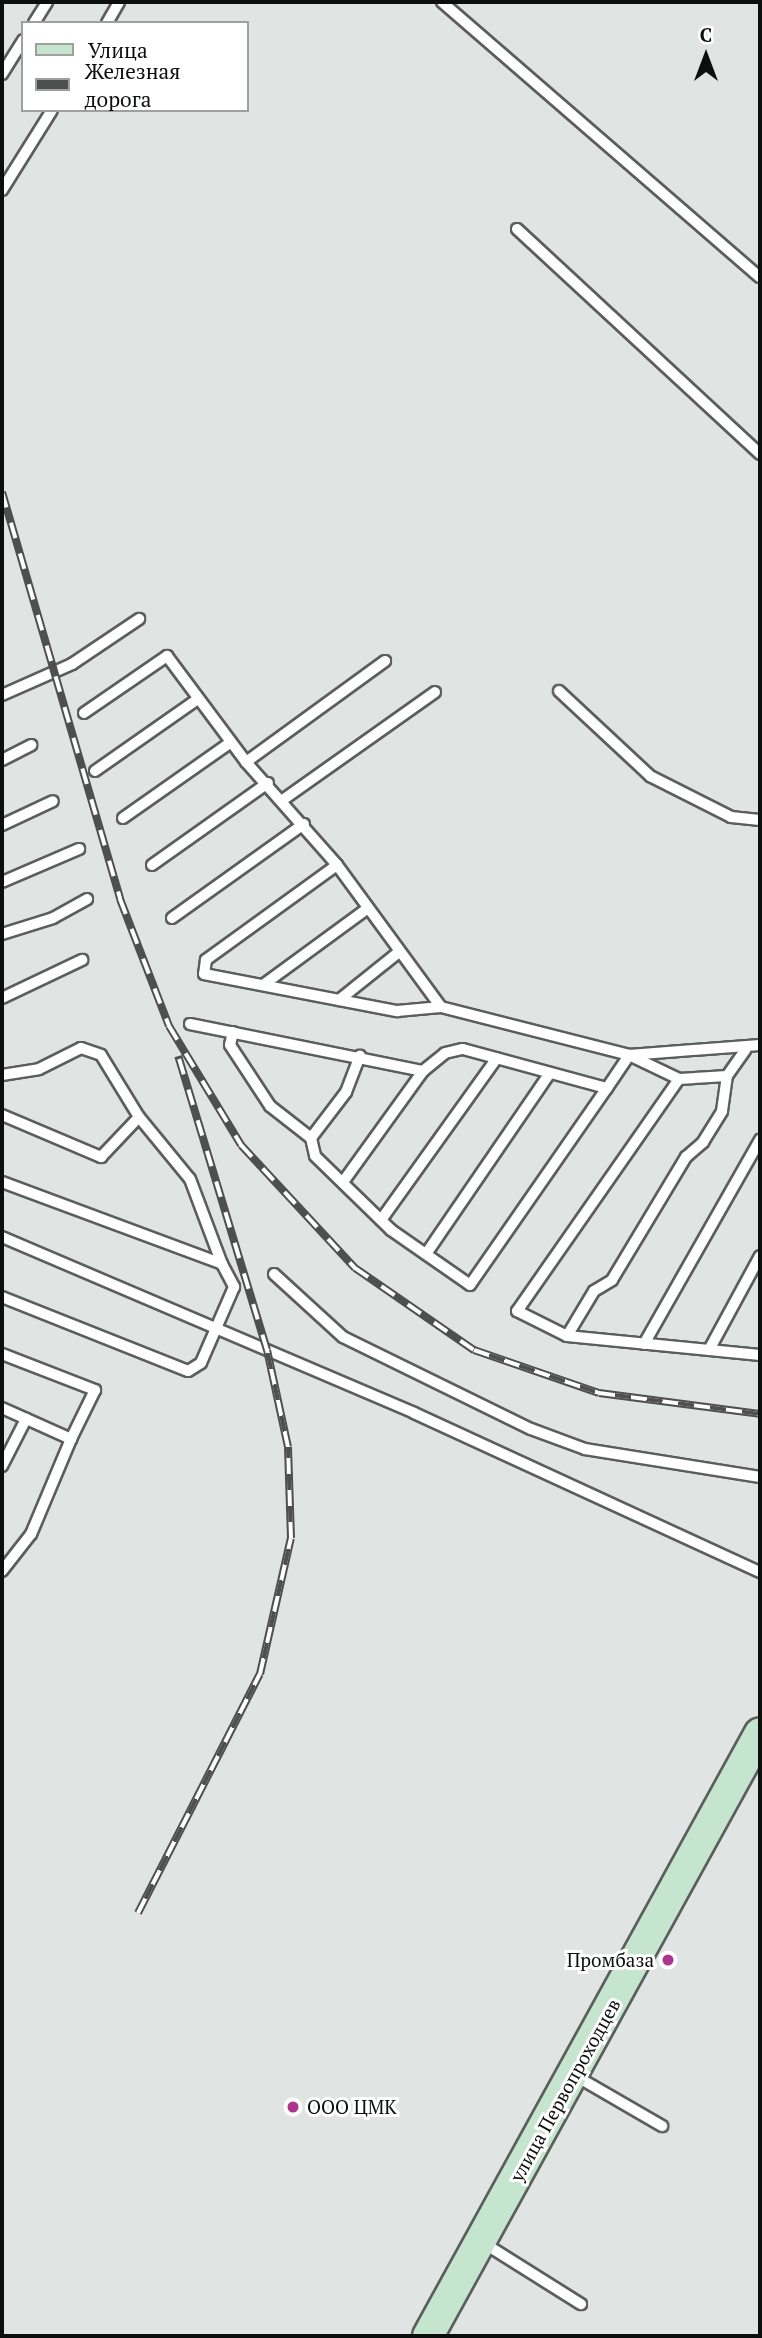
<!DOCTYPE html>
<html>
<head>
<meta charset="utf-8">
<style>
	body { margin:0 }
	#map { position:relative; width:762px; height:2338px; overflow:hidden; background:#e0e5e4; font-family:"PT Serif",serif }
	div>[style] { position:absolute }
	.roads { filter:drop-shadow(2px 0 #5a5e5d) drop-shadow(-2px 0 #5a5e5d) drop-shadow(0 2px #5a5e5d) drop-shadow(0 -2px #5a5e5d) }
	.lane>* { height:10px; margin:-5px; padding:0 5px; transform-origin:5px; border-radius:5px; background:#fff }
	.secondary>* { height:30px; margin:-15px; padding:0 15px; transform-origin:15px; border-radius:15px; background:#c6e5cf }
	.rail>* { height:8px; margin-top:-4px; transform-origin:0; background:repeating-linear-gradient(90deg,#fff 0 16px,#4e5050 0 32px); box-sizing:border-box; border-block:2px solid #4e5050 }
	.dots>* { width:19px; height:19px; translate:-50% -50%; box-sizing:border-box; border:4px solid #fff; border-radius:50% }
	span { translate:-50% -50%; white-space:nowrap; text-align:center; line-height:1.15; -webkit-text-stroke:6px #fff; paint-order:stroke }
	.poi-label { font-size:19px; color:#0d0e0e }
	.right { translate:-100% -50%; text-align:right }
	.left { translate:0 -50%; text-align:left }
	.street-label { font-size:19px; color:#0d0e0e }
	.frame { position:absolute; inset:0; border:4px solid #0d0e0e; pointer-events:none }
	.legend { position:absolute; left:21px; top:21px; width:228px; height:91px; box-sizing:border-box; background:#fff; border:2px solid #9e9f9f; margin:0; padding:9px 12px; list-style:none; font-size:21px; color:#0d0e0e }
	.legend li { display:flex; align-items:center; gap:14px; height:35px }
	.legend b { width:35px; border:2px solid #9e9f9f }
	.north { position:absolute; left:671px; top:21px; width:70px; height:70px; -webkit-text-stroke:5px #fff; paint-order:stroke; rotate:0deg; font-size:19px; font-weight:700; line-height:28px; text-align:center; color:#0d0e0e }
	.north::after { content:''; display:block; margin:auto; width:24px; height:32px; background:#0d0e0e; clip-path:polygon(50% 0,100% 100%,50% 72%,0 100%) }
</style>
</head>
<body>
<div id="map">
	<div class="roads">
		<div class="lane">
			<div style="left:442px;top:2px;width:420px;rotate:40.9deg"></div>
			<div style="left:34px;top:23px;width:25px;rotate:-58deg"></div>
			<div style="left:107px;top:23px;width:24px;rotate:-60deg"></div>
			<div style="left:2px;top:74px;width:40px;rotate:-58deg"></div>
			<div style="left:2px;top:190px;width:94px;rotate:-58deg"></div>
			<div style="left:517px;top:229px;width:331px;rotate:42.8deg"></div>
			<div style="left:559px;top:691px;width:125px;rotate:43deg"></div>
			<div style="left:650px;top:776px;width:91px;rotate:26.8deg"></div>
			<div style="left:731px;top:817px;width:29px;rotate:6deg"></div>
			<div style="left:2px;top:695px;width:77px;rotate:-23.9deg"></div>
			<div style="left:72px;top:664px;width:81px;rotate:-33.9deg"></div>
			<div style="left:84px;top:713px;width:101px;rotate:-34.5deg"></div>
			<div style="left:167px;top:656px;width:132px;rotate:53.3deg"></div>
			<div style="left:246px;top:762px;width:137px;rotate:48.5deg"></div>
			<div style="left:337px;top:865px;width:176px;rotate:53.8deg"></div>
			<div style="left:441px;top:1007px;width:194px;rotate:14.3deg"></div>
			<div style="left:629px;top:1055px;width:55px;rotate:25.6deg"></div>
			<div style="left:679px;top:1079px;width:48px;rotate:-3.6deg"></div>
			<div style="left:727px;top:1076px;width:32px;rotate:-55deg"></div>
			<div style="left:2px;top:760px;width:33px;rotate:-27deg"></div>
			<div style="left:246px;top:762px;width:172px;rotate:-36deg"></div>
			<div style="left:95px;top:771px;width:126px;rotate:-35deg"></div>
			<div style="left:284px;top:799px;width:185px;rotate:-35.3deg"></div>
			<div style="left:123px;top:818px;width:132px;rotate:-35.1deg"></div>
			<div style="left:2px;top:825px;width:56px;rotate:-25.2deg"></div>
			<div style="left:152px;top:865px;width:142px;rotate:-35.3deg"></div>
			<div style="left:337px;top:865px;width:162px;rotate:144.1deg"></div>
			<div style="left:206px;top:960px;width:14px;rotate:98deg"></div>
			<div style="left:204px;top:974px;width:197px;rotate:10.9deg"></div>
			<div style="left:397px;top:1011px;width:44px;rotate:-5.2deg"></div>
			<div style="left:2px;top:882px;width:84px;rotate:-23.2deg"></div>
			<div style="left:172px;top:918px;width:162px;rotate:-35.5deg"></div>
			<div style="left:2px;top:934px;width:53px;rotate:-17.4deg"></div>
			<div style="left:53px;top:918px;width:39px;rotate:-29deg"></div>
			<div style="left:263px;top:985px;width:129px;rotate:-36.2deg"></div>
			<div style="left:2px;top:998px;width:89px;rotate:-25.4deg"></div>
			<div style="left:339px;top:1000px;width:77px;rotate:-38.7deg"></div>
			<div style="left:190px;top:1024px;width:238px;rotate:11.4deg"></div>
			<div style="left:423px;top:1071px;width:28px;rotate:-39deg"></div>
			<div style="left:445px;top:1053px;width:18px;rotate:-13deg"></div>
			<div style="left:463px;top:1049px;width:149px;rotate:15.2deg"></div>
			<div style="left:607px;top:1088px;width:40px;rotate:-56deg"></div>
			<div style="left:629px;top:1055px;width:131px;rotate:-4.4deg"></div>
			<div style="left:233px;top:1032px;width:13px;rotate:103deg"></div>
			<div style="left:230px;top:1045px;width:73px;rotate:56.7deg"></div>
			<div style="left:270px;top:1106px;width:52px;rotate:38deg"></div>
			<div style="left:311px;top:1138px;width:18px;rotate:77deg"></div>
			<div style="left:315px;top:1156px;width:106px;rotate:44.2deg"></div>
			<div style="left:391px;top:1230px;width:96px;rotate:34.8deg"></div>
			<div style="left:470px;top:1285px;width:240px;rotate:-55.2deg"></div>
			<div style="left:2px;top:1075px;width:37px;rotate:-9deg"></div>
			<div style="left:39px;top:1069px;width:47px;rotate:-26.6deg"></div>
			<div style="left:81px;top:1048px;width:21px;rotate:19deg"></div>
			<div style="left:101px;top:1055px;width:73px;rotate:58.5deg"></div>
			<div style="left:139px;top:1117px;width:80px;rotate:50.6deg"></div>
			<div style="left:190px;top:1179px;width:91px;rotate:69.4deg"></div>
			<div style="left:679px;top:1079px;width:283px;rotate:124.9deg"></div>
			<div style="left:517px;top:1311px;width:56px;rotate:26.6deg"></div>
			<div style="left:567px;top:1336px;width:194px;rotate:5.6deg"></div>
			<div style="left:2px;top:1115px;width:108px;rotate:23deg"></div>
			<div style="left:101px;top:1157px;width:55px;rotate:-46.5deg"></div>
			<div style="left:311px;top:1138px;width:58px;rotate:-52.7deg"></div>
			<div style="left:346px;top:1092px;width:39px;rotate:-69deg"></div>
			<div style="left:2px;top:1182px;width:235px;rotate:20.4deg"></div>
			<div style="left:222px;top:1264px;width:26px;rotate:62deg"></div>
			<div style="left:234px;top:1287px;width:83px;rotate:113.5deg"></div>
			<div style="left:201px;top:1363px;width:15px;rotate:148deg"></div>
			<div style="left:188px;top:1371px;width:200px;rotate:-158.3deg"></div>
			<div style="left:343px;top:1182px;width:137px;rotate:-54.2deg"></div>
			<div style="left:381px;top:1220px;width:199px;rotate:-54.4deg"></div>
			<div style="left:2px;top:1237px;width:448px;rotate:23.1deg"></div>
			<div style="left:414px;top:1413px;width:381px;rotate:24.7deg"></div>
			<div style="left:426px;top:1254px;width:219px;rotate:-55.6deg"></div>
			<div style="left:274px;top:1274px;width:93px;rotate:42.4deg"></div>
			<div style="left:343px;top:1337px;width:209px;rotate:26.1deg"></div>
			<div style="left:531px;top:1429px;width:58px;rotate:20.3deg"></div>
			<div style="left:585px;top:1449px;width:177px;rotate:9.1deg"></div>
			<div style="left:567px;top:1336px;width:52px;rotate:-59deg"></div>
			<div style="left:594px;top:1291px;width:21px;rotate:-31deg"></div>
			<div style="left:612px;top:1280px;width:144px;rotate:-59deg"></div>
			<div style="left:686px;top:1157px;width:23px;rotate:-41deg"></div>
			<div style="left:703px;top:1142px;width:36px;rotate:-58deg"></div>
			<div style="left:722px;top:1111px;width:35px;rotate:-82deg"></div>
			<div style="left:644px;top:1344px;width:235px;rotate:-60.4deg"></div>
			<div style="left:709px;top:1350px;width:107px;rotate:-61.5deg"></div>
			<div style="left:2px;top:1354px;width:100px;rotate:21.2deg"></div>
			<div style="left:95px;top:1390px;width:55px;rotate:116.1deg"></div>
			<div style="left:2px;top:1408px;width:76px;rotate:24.2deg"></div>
			<div style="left:71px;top:1439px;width:103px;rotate:112.8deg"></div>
			<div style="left:31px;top:1534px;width:47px;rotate:128.1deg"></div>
			<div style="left:2px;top:1466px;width:53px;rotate:-62.9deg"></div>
			<div style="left:574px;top:2075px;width:102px;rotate:30.1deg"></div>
			<div style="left:482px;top:2242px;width:117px;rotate:32.1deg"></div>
		</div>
		<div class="secondary">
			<div style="left:428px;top:2336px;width:688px;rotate:-61.16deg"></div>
		</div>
	</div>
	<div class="rail">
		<div style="left:2px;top:492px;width:424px;rotate:73.8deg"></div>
		<div style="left:120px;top:899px;width:136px;rotate:68.9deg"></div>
		<div style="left:169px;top:1026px;width:139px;rotate:58.8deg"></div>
		<div style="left:241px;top:1145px;width:168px;rotate:47.2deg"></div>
		<div style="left:355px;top:1268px;width:145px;rotate:34.6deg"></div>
		<div style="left:474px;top:1350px;width:132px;rotate:19deg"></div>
		<div style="left:599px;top:1393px;width:162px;rotate:7.4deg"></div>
		<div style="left:138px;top:1913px;width:268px;rotate:-63deg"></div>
		<div style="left:260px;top:1674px;width:139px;rotate:-77.2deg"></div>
		<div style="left:291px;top:1538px;width:91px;rotate:-91.9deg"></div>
		<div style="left:288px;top:1447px;width:99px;rotate:-102.2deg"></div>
		<div style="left:267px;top:1350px;width:307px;rotate:-106.8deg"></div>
	</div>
	<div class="dots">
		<div style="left:668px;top:1960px;background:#ac368e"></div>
		<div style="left:293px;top:2107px;background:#ac368e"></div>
	</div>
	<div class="poi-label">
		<span class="right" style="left:654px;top:1960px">Промбаза</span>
		<span class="left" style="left:307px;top:2107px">ООО ЦМК</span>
	</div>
	<div class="street-label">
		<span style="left:565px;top:2090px;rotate:-61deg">улица Первопроходцев</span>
	</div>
	<div class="frame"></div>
	<ul class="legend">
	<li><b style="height:9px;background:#c6e5cf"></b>Улица</li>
	<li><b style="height:9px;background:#4e5050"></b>Железная дорога</li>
	</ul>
	<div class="north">С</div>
</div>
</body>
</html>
